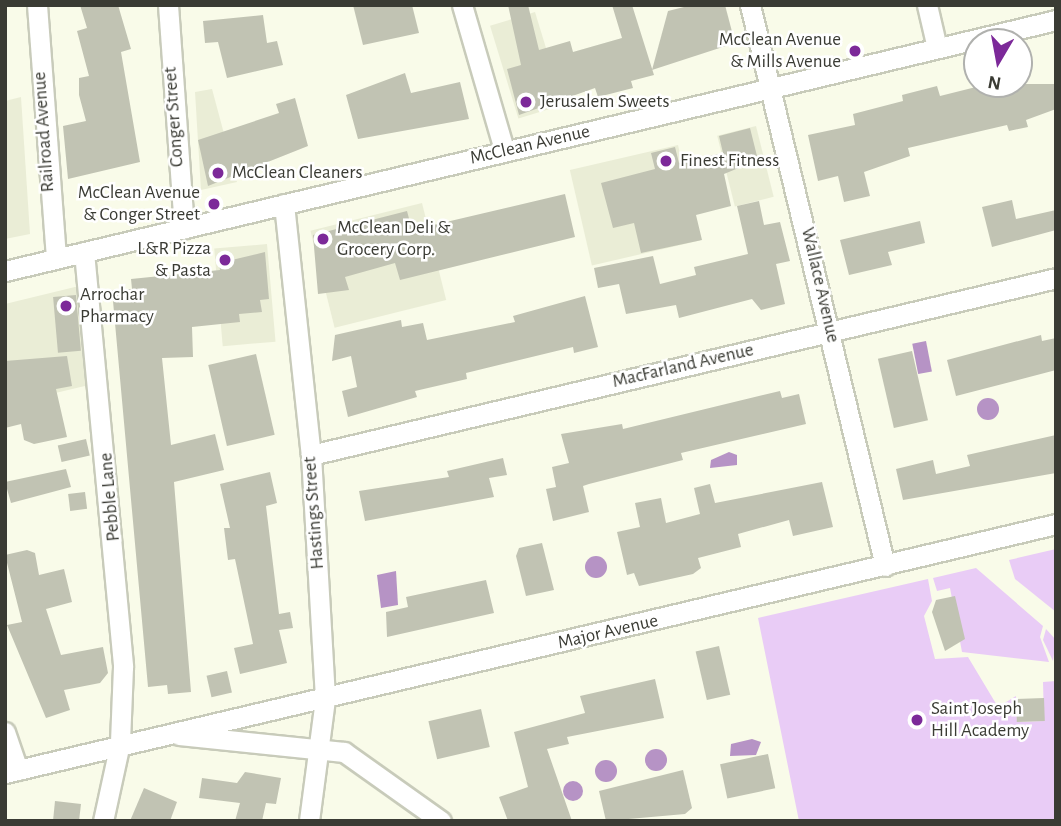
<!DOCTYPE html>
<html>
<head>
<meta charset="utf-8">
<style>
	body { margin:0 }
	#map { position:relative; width:1061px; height:826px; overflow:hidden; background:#f9fbe9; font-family:"Alegreya Sans",sans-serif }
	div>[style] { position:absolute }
	.built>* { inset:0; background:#eaedd6; transform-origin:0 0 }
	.green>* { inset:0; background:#e9ccf6 }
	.water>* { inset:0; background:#b693c5; transform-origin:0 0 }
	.round { border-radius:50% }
	.building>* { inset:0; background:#c1c3b3; transform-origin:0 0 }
	.roads { filter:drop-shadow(2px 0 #c8cbba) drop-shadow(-2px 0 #c8cbba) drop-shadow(0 2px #c8cbba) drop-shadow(0 -2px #c8cbba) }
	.street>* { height:19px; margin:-9.5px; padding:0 9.5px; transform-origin:9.5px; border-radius:9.5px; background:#fff }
	.dots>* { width:19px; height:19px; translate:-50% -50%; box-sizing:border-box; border:4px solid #fff; border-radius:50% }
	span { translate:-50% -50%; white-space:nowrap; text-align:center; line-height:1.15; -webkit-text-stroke:5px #fff; paint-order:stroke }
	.poi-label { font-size:19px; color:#3a3b34 }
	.right { translate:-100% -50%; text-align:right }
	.left { translate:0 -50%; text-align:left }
	.street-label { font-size:19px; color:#3a3b34 }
	.frame { position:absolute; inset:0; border:7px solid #3a3b34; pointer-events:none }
	.north { position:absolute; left:963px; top:28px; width:70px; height:70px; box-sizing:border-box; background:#fff; border:2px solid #b0b1ae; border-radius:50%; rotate:190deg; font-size:19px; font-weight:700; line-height:28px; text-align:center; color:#3a3b34 }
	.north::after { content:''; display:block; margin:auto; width:24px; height:32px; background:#7c2999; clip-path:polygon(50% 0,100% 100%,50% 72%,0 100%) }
</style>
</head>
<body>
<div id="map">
	<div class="built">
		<div style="left:535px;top:12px;width:97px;height:47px;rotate:73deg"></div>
		<div style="clip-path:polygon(212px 89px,237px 182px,201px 190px,195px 92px)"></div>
		<div style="clip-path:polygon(21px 97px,30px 234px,5px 239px,5px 101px)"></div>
		<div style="left:756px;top:126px;width:73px;height:40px;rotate:76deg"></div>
		<div style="left:678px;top:145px;width:98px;height:111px;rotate:77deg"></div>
		<div style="left:422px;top:203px;width:100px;height:115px;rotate:76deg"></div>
		<div style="left:267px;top:244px;width:98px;height:53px;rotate:85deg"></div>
		<div style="clip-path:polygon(79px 286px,89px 385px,5px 405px,5px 304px)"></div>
	</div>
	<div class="green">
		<div style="clip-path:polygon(1056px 549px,1056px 612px,1015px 579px,1009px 560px)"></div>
		<div style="clip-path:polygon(976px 568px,1043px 626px,1040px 637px,1049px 662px,962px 652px,950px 588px,937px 591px,933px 578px)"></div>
		<div style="clip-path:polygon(928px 579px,932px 601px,924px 616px,935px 659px,968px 657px,998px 707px,1016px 696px,1017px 722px,1044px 721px,1043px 682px,1056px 681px,1056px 821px,799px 821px,758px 618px)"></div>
		<div style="clip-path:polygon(1046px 629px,1056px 640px,1053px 661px,1043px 640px)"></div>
	</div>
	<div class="water">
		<div style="left:926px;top:341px;width:31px;height:14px;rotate:79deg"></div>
		<div class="round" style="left:977px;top:398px;width:22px;height:22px"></div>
		<div style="clip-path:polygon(729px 452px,737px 455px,737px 465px,710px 468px,711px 460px)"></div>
		<div class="round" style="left:585px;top:556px;width:22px;height:22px"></div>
		<div style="clip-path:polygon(396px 571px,398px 605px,381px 608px,377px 575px)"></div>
		<div style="clip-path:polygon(752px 739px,761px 742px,756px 755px,730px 756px,731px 744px)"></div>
		<div class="round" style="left:645px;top:749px;width:22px;height:22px"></div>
		<div class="round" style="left:595px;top:760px;width:22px;height:22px"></div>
		<div class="round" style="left:563px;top:781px;width:20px;height:20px"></div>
	</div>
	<div class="building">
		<div style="clip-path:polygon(80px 5px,118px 5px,131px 49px,121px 52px,140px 162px,68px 179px,63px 126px,86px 121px,79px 95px,79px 78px,89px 76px,77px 31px,87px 28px)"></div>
		<div style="clip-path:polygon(353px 5px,412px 5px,419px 33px,363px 45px)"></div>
		<div style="clip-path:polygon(508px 5px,528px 5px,539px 50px,570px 41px,573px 52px,622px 38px,612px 5px,632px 5px,654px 75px,631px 81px,633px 88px,598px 97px,595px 88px,519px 115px,507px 69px,521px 65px)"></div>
		<div style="clip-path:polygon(692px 5px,725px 5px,735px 43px,652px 70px,668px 11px)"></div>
		<div style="clip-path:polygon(263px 15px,267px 43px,277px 41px,283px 65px,227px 78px,218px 42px,205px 43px,203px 21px)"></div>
		<div style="clip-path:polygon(405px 73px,411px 93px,460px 82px,469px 119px,358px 139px,346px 95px)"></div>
		<div style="clip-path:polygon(988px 84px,1056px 84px,1056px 109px,1026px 120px,1028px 127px,1009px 131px,1007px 125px,908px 148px,910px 156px,864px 172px,870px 196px,844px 202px,838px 176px,818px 181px,808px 135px,855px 125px,853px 114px,903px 101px,902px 95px,937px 86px,940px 96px)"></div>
		<div style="clip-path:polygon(295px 98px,308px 146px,208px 186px,198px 140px,279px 113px,276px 104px)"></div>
		<div style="clip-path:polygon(750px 128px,758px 160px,724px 174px,731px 206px,696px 215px,702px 240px,641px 253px,634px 223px,613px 228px,601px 183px,655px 169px,651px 153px,675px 147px,679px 163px,723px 153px,719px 136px)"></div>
		<div style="clip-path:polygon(565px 194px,575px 237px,400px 280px,395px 263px,345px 277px,349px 290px,318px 294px,313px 235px,407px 211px,412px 230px)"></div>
		<div style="clip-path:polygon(1012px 200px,1016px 219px,1056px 210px,1056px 230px,992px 247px,982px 207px)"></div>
		<div style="clip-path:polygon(759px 201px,764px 225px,780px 222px,790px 261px,776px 264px,785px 304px,761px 310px,752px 299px,679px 318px,676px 305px,626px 314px,619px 284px,598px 288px,594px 268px,653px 256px,660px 284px,696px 275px,694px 267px,748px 254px,737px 206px)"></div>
		<div style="clip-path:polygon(920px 221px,925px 243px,888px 252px,892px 265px,849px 275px,840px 240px)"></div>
		<div style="clip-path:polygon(265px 252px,269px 299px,260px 300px,262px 312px,239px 314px,240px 322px,192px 327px,193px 357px,162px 358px,171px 445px,215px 434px,224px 470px,174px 482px,191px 692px,168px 694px,167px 685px,148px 687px,112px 290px,132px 289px,131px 279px,220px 270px,219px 263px)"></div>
		<div style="left:76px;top:295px;width:56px;height:23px;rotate:85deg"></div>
		<div style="clip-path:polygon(585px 296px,598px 347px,574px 353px,573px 347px,466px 373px,467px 379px,415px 391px,417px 397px,348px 417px,342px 391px,357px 387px,351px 356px,332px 361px,335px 335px,401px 320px,402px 327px,423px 323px,427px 340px,515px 322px,513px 316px)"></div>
		<div style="clip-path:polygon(1041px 335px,1042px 341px,1056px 338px,1056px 370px,956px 396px,947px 360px)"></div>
		<div style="left:912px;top:351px;width:71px;height:35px;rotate:77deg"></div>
		<div style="left:256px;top:354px;width:83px;height:49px;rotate:77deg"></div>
		<div style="clip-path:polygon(67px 356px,72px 386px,56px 389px,67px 437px,34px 444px,24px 440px,21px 424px,5px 428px,5px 361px)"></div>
		<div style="clip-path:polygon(780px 391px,782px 398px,799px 394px,806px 424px,681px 453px,683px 460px,589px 484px,583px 486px,589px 512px,553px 521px,546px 489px,556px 487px,552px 467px,569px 463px,561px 434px,622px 424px,623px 429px)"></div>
		<div style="clip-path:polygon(1056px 435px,1056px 473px,903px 500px,896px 469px,933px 460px,936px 474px,970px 466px,967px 455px)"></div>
		<div style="left:86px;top:439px;width:17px;height:29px;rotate:77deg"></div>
		<div style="clip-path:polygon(503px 458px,507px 475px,489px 478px,494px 497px,365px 521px,359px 491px,449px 477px,447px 471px)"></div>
		<div style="clip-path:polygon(66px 469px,71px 487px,11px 503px,5px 482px)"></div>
		<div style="clip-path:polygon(270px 472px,277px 503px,266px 506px,279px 614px,290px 612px,293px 628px,279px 630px,287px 663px,240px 674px,234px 648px,253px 644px,235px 559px,228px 560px,224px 528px,230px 528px,220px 484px)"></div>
		<div style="clip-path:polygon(822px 482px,833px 527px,793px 536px,789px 520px,738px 534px,741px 547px,698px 558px,701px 568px,693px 574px,639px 586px,634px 573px,627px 575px,617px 532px,640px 527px,635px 503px,661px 498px,666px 523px,700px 514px,694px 488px,710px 484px,715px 503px)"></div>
		<div style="left:85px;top:492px;width:17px;height:17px;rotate:83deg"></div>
		<div style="clip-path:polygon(542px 543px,554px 590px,526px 596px,516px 556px,519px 548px)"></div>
		<div style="clip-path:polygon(27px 550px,35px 553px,39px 575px,64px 569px,72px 602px,46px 609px,61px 655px,103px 647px,108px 673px,100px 683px,64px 690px,70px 710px,46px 718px,7px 625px,22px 622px,5px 555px)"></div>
		<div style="clip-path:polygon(486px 580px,494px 613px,387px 637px,386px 612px,408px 607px,406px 597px)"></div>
		<div style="clip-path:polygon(955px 596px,965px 639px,945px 651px,932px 612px,936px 600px)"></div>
		<div style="left:719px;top:646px;width:50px;height:24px;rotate:77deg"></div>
		<div style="left:227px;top:671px;width:22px;height:21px;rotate:77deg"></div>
		<div style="clip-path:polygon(655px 679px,664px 718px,567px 737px,569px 744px,547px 749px,572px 821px,508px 821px,499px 797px,528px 787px,514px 732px,585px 713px,580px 696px)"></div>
		<div style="left:1044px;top:698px;width:23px;height:28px;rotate:88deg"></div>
		<div style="left:481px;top:709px;width:39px;height:54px;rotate:77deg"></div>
		<div style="left:768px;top:754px;width:35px;height:49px;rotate:78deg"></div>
		<div style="clip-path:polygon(683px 770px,692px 808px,685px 814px,606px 821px,599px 791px)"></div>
		<div style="clip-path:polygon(245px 772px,281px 778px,276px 804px,266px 803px,262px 821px,235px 821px,240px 803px,199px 798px,202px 778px,237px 783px)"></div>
		<div style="clip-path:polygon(144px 788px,177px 802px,170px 821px,130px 821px)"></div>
		<div style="clip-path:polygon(55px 801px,81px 804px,79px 821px,53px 821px)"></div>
	</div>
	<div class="roads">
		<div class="street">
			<div style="left:37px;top:5px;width:254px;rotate:85.7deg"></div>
			<div style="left:168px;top:5px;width:224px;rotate:85.9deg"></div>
			<div style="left:462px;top:5px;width:151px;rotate:73.8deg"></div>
			<div style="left:750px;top:5px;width:577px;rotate:76.47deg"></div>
			<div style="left:927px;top:5px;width:44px;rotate:76.9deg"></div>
			<div style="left:284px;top:204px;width:252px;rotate:83.9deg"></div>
			<div style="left:311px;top:455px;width:244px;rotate:86.7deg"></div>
			<div style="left:325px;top:699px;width:123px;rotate:97.5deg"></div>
			<div style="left:84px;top:252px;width:417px;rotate:84.6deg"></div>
			<div style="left:123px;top:667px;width:76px;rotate:92.3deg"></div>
			<div style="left:120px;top:743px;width:80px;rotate:102.3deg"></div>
			<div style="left:5px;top:271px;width:1081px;rotate:-13.43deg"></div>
			<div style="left:311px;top:455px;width:766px;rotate:-13.36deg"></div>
			<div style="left:5px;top:732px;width:40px;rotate:71.1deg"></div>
			<div style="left:179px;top:735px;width:166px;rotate:5.9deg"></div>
			<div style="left:344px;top:752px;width:119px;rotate:35.4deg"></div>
			<div style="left:5px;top:773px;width:1080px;rotate:-13.33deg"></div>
		</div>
	</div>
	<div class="dots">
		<div style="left:855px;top:51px;background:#7c2999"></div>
		<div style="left:526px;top:102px;background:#7c2999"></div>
		<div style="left:666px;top:161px;background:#7c2999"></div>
		<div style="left:218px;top:173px;background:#7c2999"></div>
		<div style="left:214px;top:204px;background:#7c2999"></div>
		<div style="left:323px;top:239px;background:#7c2999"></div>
		<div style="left:225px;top:260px;background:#7c2999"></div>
		<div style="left:66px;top:306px;background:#7c2999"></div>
		<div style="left:917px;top:720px;background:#7c2999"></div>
	</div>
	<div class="poi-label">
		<span class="right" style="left:841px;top:51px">McClean Avenue<br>&amp; Mills Avenue</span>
		<span class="left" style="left:540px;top:102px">Jerusalem Sweets</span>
		<span class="left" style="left:680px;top:161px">Finest Fitness</span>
		<span class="left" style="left:232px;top:173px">McClean Cleaners</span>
		<span class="right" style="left:200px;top:204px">McClean Avenue<br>&amp; Conger Street</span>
		<span class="left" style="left:337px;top:239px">McClean Deli &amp;<br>Grocery Corp.</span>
		<span class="right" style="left:211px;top:260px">L&amp;R Pizza<br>&amp; Pasta</span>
		<span class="left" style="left:80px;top:306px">Arrochar<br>Pharmacy</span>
		<span class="left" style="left:931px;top:720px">Saint Joseph<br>Hill Academy</span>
	</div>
	<div class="street-label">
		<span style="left:174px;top:117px;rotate:-94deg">Conger Street</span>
		<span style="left:44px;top:132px;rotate:-94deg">Railroad Avenue</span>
		<span style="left:530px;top:145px;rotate:-13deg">McClean Avenue</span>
		<span style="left:820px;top:285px;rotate:77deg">Wallace Avenue</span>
		<span style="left:683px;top:366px;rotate:-13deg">MacFarland Avenue</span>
		<span style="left:110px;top:497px;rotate:-95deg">Pebble Lane</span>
		<span style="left:314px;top:513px;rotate:-94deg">Hastings Street</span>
		<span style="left:608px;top:632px;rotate:-13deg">Major Avenue</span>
	</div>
	<div class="frame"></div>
	<div class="north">N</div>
</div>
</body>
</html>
